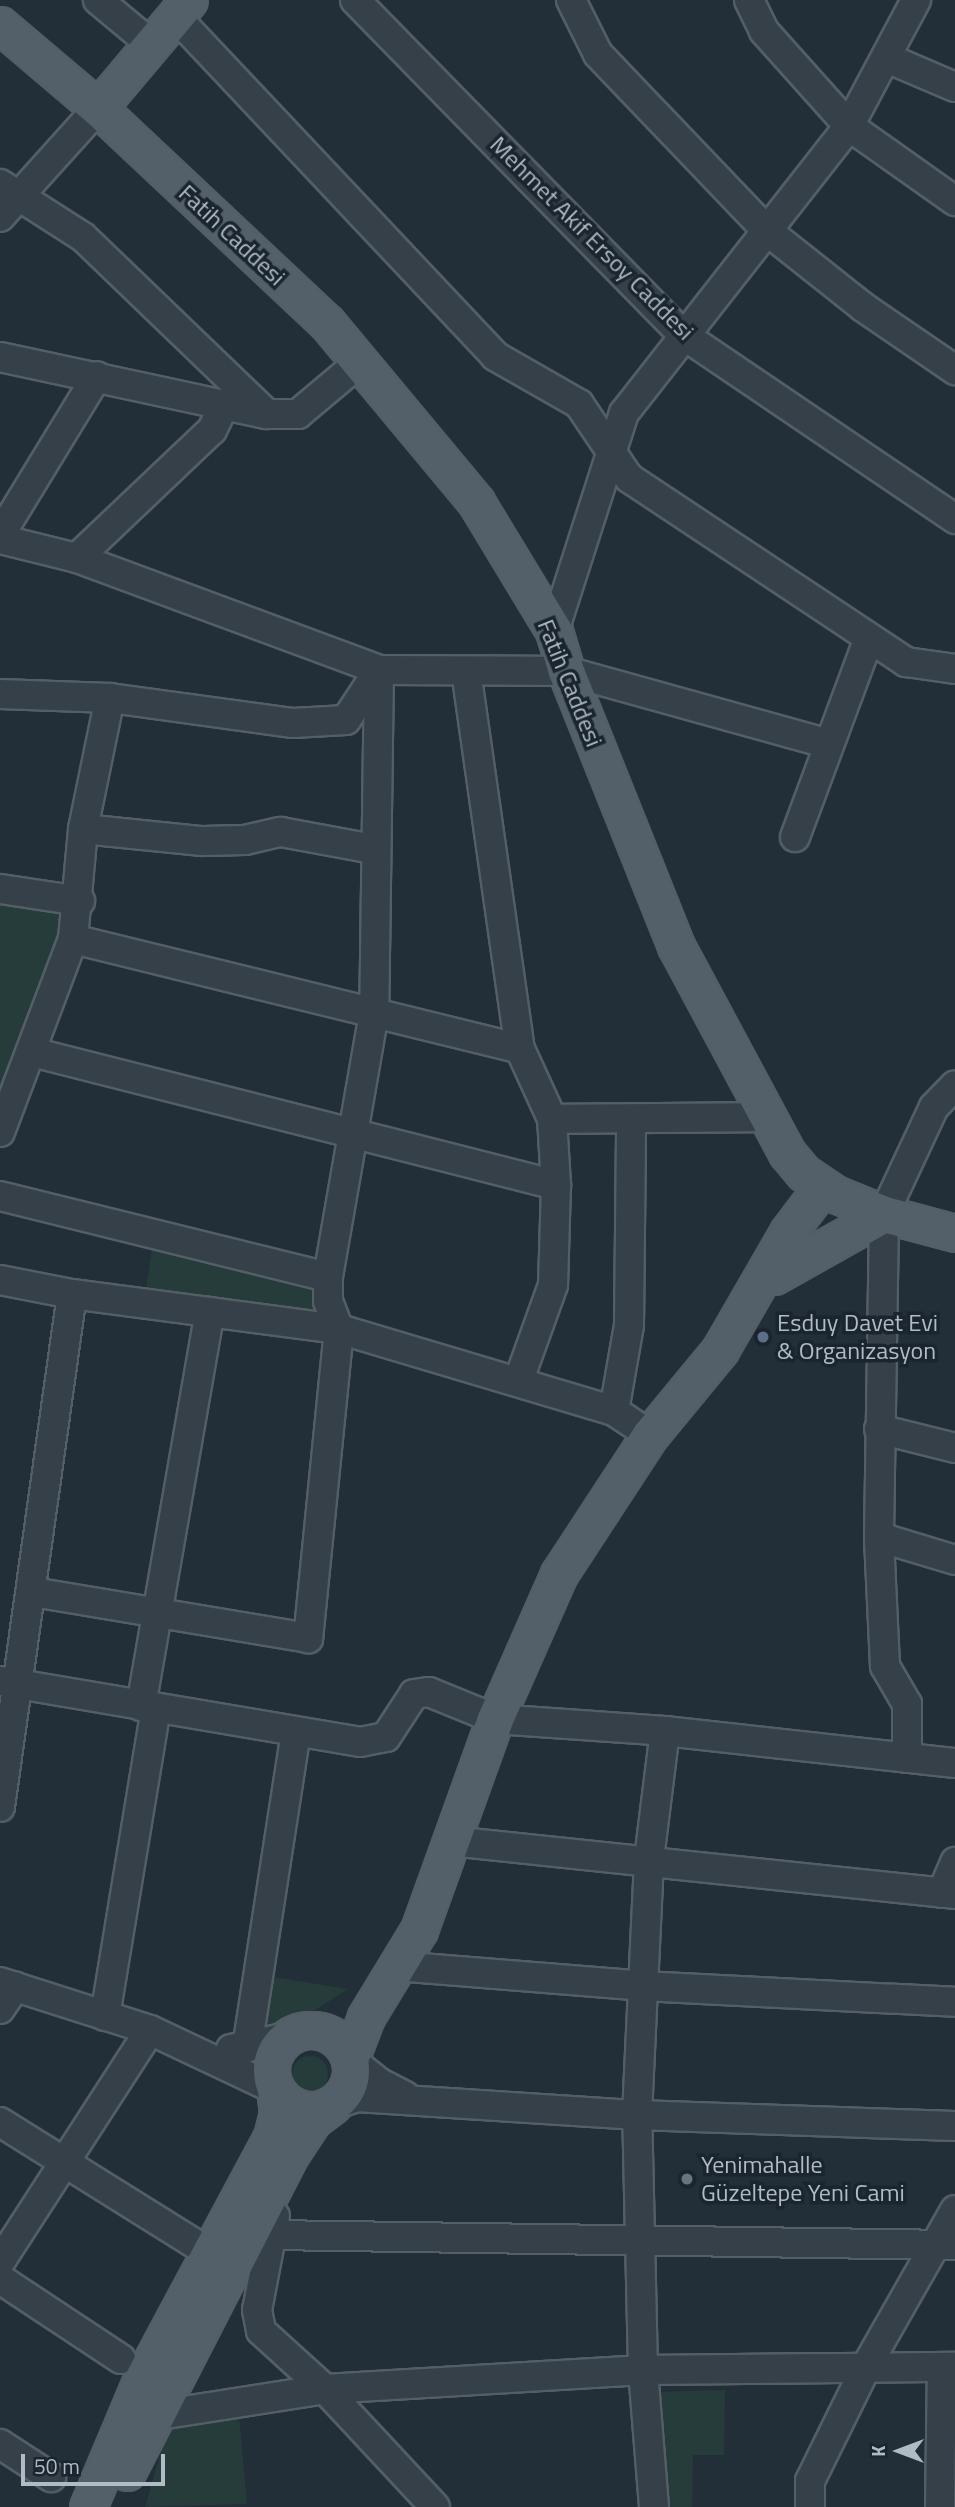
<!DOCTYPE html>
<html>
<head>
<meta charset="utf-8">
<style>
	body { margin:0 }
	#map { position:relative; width:955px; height:2507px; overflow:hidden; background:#222f39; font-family:"Titillium Web",sans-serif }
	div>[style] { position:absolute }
	.green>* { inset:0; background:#253c3b }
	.round { border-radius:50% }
	.roads { filter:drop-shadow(2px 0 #545e67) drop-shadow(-2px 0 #545e67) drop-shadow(0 2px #545e67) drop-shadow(0 -2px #545e67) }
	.minor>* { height:28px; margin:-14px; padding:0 14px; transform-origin:14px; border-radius:14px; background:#364049 }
	.major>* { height:35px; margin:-17.5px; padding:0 17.5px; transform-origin:17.5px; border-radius:17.5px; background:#546069 }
	.major>.ring { margin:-17.5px; padding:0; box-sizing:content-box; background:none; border:35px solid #546069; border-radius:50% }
	.dots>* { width:19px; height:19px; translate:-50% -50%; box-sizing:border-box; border:4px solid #1b252e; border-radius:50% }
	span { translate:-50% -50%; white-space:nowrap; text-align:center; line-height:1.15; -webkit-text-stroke:7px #1b252e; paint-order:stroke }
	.street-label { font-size:24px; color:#b1bbc5 }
	.poi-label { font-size:24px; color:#b1bbc5 }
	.left { translate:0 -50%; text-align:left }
	.north { position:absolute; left:864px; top:2416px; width:70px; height:70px; -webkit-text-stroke:5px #1b252e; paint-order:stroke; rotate:270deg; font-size:19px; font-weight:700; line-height:28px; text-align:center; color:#b1bbc5 }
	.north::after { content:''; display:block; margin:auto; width:24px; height:32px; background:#b1bbc5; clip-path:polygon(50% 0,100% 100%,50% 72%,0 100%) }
	.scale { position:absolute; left:21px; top:2454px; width:144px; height:32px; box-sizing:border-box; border:4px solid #b1bbc5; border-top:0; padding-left:9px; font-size:21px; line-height:24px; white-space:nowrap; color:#b1bbc5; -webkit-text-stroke:5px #1b252e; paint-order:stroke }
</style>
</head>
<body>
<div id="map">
	<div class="green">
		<div style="clip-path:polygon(0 901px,68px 911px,63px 939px,0 1102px)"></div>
		<div style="clip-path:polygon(153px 1243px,314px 1290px,312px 1310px,146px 1290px)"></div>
		<div style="clip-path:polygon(266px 1976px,348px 1989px,281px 2032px,257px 2034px)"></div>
		<div class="round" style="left:292px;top:2056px;width:36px;height:36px"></div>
		<div style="clip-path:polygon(725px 2390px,724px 2455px,693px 2455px,692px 2507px,669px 2507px,656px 2392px)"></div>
		<div style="clip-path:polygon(239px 2416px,247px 2504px,145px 2507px,168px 2428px)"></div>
	</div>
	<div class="roads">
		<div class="minor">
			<div style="left:98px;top:0;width:70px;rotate:39.8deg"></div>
			<div style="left:355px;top:0;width:467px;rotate:45.6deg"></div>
			<div style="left:682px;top:334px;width:330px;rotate:34.1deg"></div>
			<div style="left:571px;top:0;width:60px;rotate:63.4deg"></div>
			<div style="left:598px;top:54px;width:243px;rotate:46.3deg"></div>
			<div style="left:766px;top:230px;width:124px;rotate:38.4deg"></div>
			<div style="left:863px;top:307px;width:112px;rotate:34.4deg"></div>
			<div style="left:749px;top:0;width:34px;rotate:64deg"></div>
			<div style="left:764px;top:31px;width:127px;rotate:48.2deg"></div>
			<div style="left:849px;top:126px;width:130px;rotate:35.3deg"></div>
			<div style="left:176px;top:17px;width:465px;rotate:46.7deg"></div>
			<div style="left:495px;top:356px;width:97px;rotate:29.7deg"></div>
			<div style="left:579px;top:404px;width:89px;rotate:56deg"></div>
			<div style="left:629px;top:478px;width:333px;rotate:33.6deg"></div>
			<div style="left:906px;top:662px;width:49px;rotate:8.1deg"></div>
			<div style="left:887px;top:58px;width:74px;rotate:23.1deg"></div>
			<div style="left:0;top:184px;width:98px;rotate:32.6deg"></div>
			<div style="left:83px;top:237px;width:255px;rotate:43.9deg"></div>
			<div style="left:0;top:217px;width:147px;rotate:-48deg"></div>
			<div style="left:0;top:357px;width:273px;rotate:12.1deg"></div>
			<div style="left:267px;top:414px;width:31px"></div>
			<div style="left:298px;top:414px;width:82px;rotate:-40.1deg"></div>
			<div style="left:0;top:535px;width:186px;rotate:-58.6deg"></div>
			<div style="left:0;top:539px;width:79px;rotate:13.9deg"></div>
			<div style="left:77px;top:558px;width:322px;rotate:20.3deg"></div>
			<div style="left:379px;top:670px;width:343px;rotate:90.8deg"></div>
			<div style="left:374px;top:1013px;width:268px;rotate:99.9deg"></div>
			<div style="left:328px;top:1277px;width:24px;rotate:90deg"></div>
			<div style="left:328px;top:1301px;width:30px;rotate:69deg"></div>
			<div style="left:339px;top:1329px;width:311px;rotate:95.7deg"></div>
			<div style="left:308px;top:1638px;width:280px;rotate:-170.5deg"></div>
			<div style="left:77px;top:558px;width:186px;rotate:-43.5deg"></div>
			<div style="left:212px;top:430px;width:25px;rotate:-64deg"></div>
			<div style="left:554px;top:631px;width:229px;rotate:-72.2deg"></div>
			<div style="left:624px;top:413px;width:365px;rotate:-51.9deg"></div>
			<div style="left:849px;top:126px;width:143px;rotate:-62deg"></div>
			<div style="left:466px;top:671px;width:382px;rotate:81.9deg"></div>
			<div style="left:520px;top:1049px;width:77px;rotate:65.4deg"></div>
			<div style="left:552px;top:1119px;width:66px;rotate:86.5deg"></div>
			<div style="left:556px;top:1185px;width:100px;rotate:91.7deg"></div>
			<div style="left:553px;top:1285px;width:103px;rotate:109.8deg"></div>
			<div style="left:0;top:694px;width:110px;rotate:2.1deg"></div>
			<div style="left:110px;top:698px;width:185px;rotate:7.8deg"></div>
			<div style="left:293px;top:723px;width:53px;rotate:-3.2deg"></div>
			<div style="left:346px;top:720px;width:60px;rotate:-56.6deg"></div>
			<div style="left:379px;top:670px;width:187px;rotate:0.3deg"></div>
			<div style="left:566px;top:671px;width:273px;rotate:15.5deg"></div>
			<div style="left:83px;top:829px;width:120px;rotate:5.8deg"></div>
			<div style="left:202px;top:841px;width:43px;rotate:-1.3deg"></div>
			<div style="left:245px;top:840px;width:37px;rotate:-13deg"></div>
			<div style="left:281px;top:832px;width:95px;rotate:10.4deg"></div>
			<div style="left:795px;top:837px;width:212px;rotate:-69.6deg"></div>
			<div style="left:0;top:889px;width:81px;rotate:8.5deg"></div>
			<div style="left:73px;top:939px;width:460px;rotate:13.8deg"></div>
			<div style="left:32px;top:1052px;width:541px;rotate:14.24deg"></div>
			<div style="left:552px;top:1119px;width:212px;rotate:-0.5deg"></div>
			<div style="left:0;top:1132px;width:206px;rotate:-69.3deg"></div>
			<div style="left:73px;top:939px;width:110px;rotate:-84.8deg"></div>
			<div style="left:83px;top:829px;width:134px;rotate:-78.4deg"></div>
			<div style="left:0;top:1196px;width:338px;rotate:13.9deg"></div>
			<div style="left:0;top:1280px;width:73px;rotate:11deg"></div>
			<div style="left:72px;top:1294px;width:269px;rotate:7.5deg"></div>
			<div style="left:339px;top:1329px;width:287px;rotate:16.6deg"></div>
			<div style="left:614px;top:1411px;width:43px;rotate:33.7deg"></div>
			<div style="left:614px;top:1411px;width:87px;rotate:-80.1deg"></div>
			<div style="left:629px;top:1325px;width:206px;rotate:-89.4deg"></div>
			<div style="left:879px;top:1429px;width:78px;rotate:14deg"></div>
			<div style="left:879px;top:1537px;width:79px;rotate:16.8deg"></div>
			<div style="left:0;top:1681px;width:365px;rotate:9.6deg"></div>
			<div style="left:360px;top:1742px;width:26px;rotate:-11deg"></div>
			<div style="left:386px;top:1737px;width:51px;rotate:-56.9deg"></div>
			<div style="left:414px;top:1694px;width:15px;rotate:-8deg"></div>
			<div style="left:429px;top:1692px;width:71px;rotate:22.2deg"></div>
			<div style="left:495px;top:1719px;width:170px;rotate:4deg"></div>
			<div style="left:665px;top:1731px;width:292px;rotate:6.3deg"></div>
			<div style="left:141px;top:1706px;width:400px;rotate:-80.1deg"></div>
			<div style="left:907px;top:1758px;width:54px;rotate:-90deg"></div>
			<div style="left:907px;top:1704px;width:44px;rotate:-120.1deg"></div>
			<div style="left:885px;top:1666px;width:129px;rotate:-92.7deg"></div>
			<div style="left:879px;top:1537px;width:323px;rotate:-89.1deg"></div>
			<div style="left:884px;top:1214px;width:118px;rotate:-65deg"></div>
			<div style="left:934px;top:1107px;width:30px;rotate:-46deg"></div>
			<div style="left:0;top:1807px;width:518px;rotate:-82.01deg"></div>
			<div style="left:451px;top:1841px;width:507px;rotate:6deg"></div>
			<div style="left:942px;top:1893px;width:34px;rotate:-67deg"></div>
			<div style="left:396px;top:1966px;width:247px;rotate:4.6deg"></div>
			<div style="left:642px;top:1986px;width:313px;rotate:2.9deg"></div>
			<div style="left:0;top:1982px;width:157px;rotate:17.7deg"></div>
			<div style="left:150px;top:2030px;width:138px;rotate:25.3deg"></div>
			<div style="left:0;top:2009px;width:27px;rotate:-56deg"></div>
			<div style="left:105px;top:2016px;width:312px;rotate:-80.6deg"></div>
			<div style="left:247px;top:2048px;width:320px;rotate:-81.2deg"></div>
			<div style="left:231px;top:2049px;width:58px;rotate:-11.9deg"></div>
			<div style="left:350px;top:2059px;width:36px;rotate:39deg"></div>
			<div style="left:378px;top:2082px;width:30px;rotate:27deg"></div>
			<div style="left:333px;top:2105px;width:25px;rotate:-18deg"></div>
			<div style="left:357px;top:2097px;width:281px;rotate:3.7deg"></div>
			<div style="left:637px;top:2115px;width:318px;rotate:2deg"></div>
			<div style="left:0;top:2122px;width:248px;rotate:32deg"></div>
			<div style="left:275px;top:2216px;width:96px;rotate:100.8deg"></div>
			<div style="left:257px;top:2310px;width:21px;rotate:79deg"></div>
			<div style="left:261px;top:2331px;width:86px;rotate:42.2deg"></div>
			<div style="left:325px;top:2389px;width:161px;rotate:47deg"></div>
			<div style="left:270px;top:2235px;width:685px;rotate:0.84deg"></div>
			<div style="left:0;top:2262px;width:276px;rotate:-57.1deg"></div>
			<div style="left:0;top:2279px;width:145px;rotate:33.5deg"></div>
			<div style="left:153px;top:2416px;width:174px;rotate:-8.9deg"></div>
			<div style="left:325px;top:2389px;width:319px;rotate:-3.4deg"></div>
			<div style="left:643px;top:2370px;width:312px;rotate:-0.6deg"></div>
			<div style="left:0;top:2444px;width:61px;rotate:32.9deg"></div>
			<div style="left:654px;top:2507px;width:137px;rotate:-94.6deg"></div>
			<div style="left:643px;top:2370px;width:255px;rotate:-91.3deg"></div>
			<div style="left:637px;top:2115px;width:256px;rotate:-87.3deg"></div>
			<div style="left:649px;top:1859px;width:129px;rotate:-82.9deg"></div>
			<div style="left:810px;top:2507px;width:26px;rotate:-90deg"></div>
			<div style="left:810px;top:2481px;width:129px;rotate:-63.8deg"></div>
			<div style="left:867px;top:2365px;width:178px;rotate:-60.4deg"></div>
			<div style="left:940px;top:2507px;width:140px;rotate:-89.2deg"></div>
		</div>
		<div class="major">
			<div style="left:0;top:25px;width:128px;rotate:40.3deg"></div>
			<div style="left:98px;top:108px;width:314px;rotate:43.2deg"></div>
			<div style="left:327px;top:323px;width:233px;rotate:50.2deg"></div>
			<div style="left:476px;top:502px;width:151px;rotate:58.8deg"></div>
			<div style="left:554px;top:631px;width:42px;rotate:73.3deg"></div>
			<div style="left:566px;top:671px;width:296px;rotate:68.2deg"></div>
			<div style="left:676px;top:946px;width:235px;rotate:61.8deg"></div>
			<div style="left:787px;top:1153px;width:26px;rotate:50deg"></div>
			<div style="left:804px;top:1173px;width:37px;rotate:34deg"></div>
			<div style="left:835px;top:1194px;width:53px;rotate:22.2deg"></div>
			<div style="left:884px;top:1214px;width:73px;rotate:15deg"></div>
			<div style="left:98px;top:108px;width:141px;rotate:-49.9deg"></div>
			<div style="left:774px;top:1276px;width:126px;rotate:-29.4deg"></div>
			<div class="ring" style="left:271px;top:2030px;width:45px;height:45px"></div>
			<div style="left:350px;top:2059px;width:45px;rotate:-69.1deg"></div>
			<div style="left:366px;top:2017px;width:102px;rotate:-58.7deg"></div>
			<div style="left:419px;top:1930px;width:224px;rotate:-70.2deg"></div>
			<div style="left:495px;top:1719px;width:158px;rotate:-66.2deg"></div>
			<div style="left:559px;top:1574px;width:166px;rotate:-56.8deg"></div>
			<div style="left:650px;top:1435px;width:110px;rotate:-50.5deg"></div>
			<div style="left:720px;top:1350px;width:136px;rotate:-60deg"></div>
			<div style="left:788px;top:1232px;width:56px;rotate:-52.9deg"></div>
			<div style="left:127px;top:2472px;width:356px;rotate:-62.8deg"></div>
			<div style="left:290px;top:2155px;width:42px;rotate:-56.7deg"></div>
			<div style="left:313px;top:2120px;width:25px;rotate:-37deg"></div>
			<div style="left:88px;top:2507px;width:134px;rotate:-67.2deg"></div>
			<div style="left:140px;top:2383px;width:279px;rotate:-61.8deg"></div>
			<div style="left:272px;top:2137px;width:25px;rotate:-76deg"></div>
			<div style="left:278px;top:2113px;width:24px;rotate:-97deg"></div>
		</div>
	</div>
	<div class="dots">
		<div style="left:763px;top:1337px;background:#5c6f8a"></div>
		<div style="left:687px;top:2179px;background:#6b7280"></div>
	</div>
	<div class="street-label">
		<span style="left:232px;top:235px;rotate:43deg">Fatih Caddesi</span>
		<span style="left:592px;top:238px;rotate:45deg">Mehmet Akif Ersoy Caddesi</span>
		<span style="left:570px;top:683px;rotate:68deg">Fatih Caddesi</span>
	</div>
	<div class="poi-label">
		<span class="left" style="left:777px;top:1337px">Esduy Davet Evi<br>&amp; Organizasyon</span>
		<span class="left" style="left:701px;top:2179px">Yenimahalle<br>Güzeltepe Yeni Cami</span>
	</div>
	<div class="north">K</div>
	<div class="scale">50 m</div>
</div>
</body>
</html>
